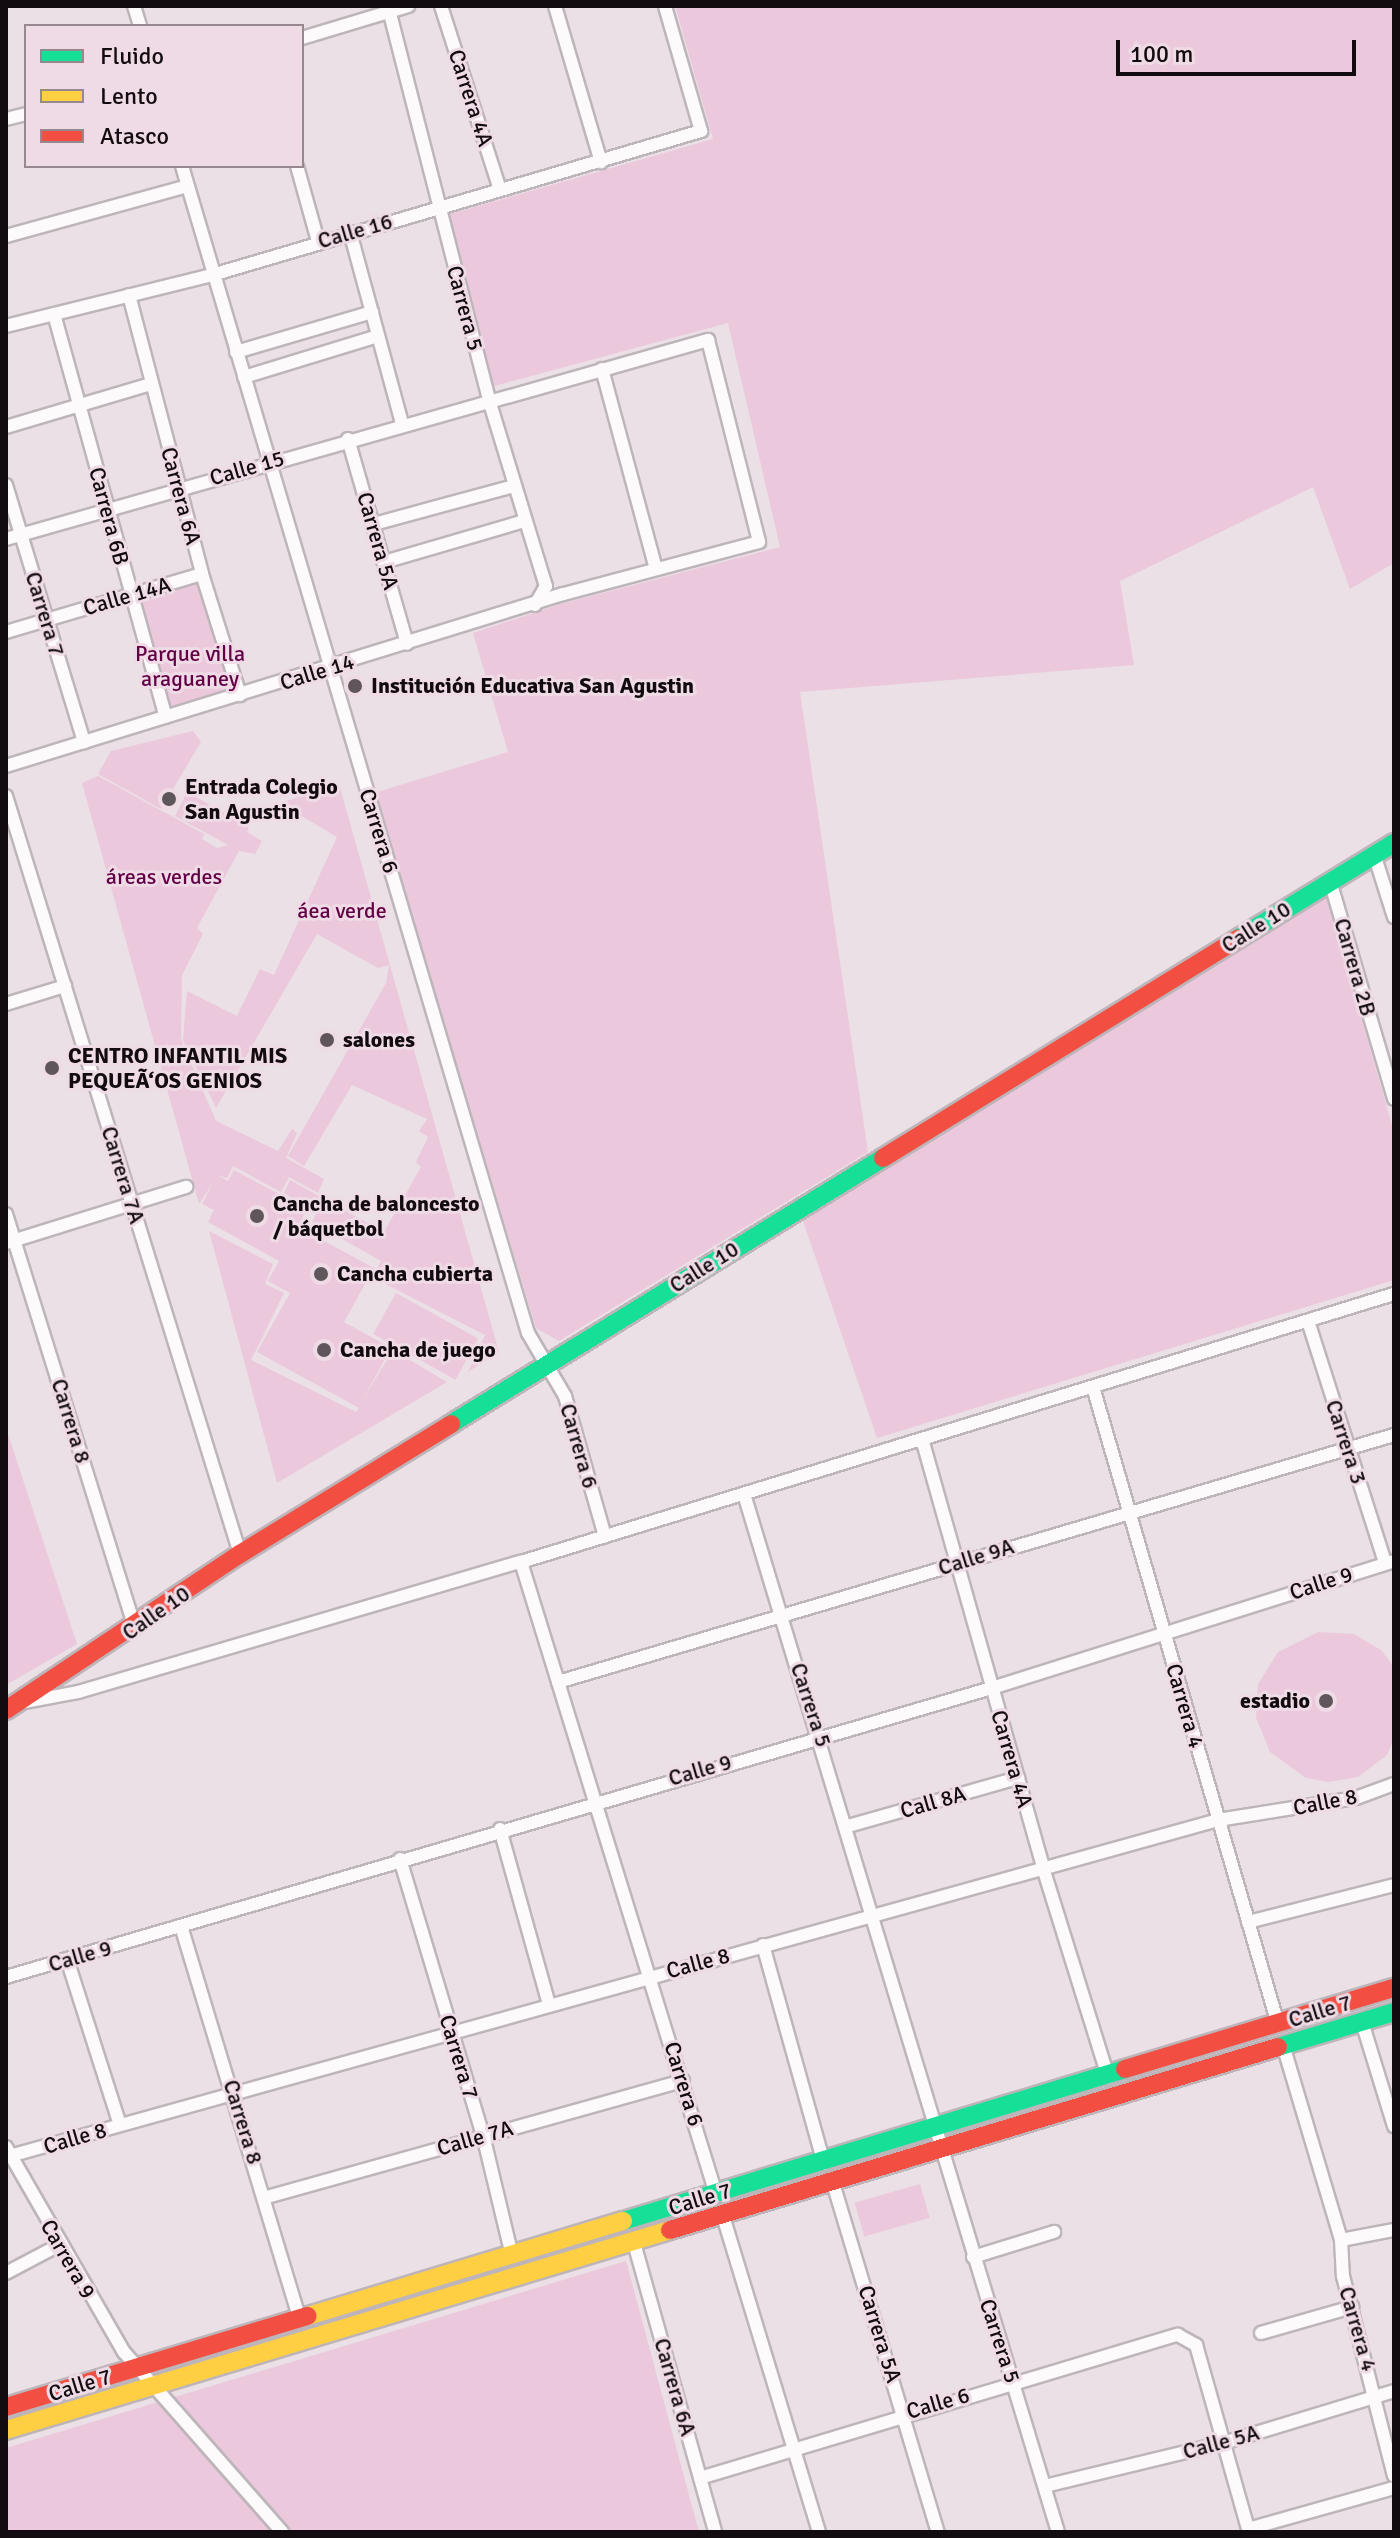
<!DOCTYPE html>
<html>
<head>
<meta charset="utf-8">
<style>
	body { margin:0 }
	#map { position:relative; width:1400px; height:2538px; overflow:hidden; background:#eae0e5; font-family:Signika,sans-serif }
	div>[style] { position:absolute }
	.green>* { inset:0; background:#ecc8dc; transform-origin:0 0 }
	.roads { filter:drop-shadow(2px 0 #bdb5ba) drop-shadow(-2px 0 #bdb5ba) drop-shadow(0 2px #bdb5ba) drop-shadow(0 -2px #bdb5ba) }
	.street>* { height:12px; margin:-6px; padding:0 6px; transform-origin:6px; border-radius:6px; background:#fcfafb }
	.fast>* { height:18px; margin:-9px; padding:0 9px; transform-origin:9px; border-radius:9px; background:#16e098 }
	.slow>* { height:18px; margin:-9px; padding:0 9px; transform-origin:9px; border-radius:9px; background:#ffcf43 }
	.jam>* { height:18px; margin:-9px; padding:0 9px; transform-origin:9px; border-radius:9px; background:#f24e42 }
	.dots>* { width:22px; height:22px; translate:-50% -50%; box-sizing:border-box; border:4px solid #efdbe6; border-radius:50% }
	span { translate:-50% -50%; white-space:nowrap; text-align:center; line-height:1.15; -webkit-text-stroke:6px #efdbe6; paint-order:stroke }
	.street-label { font-size:22px; color:#120b0f }
	.park-label { font-size:22px; color:#620046 }
	.poi-label { font-size:22px; color:#120b0f; font-weight:700 }
	.left { translate:0 -50%; text-align:left }
	.right { translate:-100% -50%; text-align:right }
	.frame { position:absolute; inset:0; border:8px solid #120b0f; pointer-events:none }
	.legend { position:absolute; left:24px; top:24px; width:280px; height:144px; box-sizing:border-box; background:#efdbe6; border:2px solid #978890; margin:0; padding:10px 14px; list-style:none; font-size:24px; color:#120b0f }
	.legend li { display:flex; align-items:center; gap:16px; height:40px }
	.legend b { width:40px; border:2px solid #978890 }
	.scale { position:absolute; left:1116px; top:40px; width:240px; height:36px; box-sizing:border-box; border:4px solid #120b0f; border-top:0; padding-left:10px; font-size:24px; line-height:28px; white-space:nowrap; color:#120b0f; -webkit-text-stroke:6px #efdbe6; paint-order:stroke }
</style>
</head>
<body>
<div id="map">
	<div class="green">
		<div style="clip-path:polygon(675px 6px,1394px 6px,1394px 563px,1350px 589px,1313px 487px,1120px 581px,1134px 665px,800px 692px,868px 1152px,559px 1341px,536px 1328px,374px 793px,508px 752px,473px 633px,564px 603px,780px 547px,728px 323px,494px 386px,450px 214px,713px 139px)"></div>
		<div style="left:198px;top:581px;width:116px;height:65px;rotate:72deg"></div>
		<div style="clip-path:polygon(193px 731px,201px 742px,161px 809px,98px 774px,111px 751px)"></div>
		<div style="clip-path:polygon(98px 776px,204px 834px,202px 839px,217px 848px,228px 845px,175px 816px,187px 792px,249px 827px,247px 832px,262px 841px,255px 854px,239px 851px,197px 928px,203px 934px,182px 975px,181px 1040px,216px 1121px,278px 1151px,292px 1129px,297px 1133px,286px 1158px,324px 1179px,318px 1193px,289px 1177px,281px 1192px,233px 1166px,227px 1178px,217px 1175px,228px 1181px,234px 1170px,307px 1209px,298px 1227px,374px 1268px,344px 1322px,391px 1348px,362px 1401px,393px 1350px,447px 1382px,277px 1483px,209px 1231px,273px 1264px,265px 1284px,284px 1293px,251px 1360px,356px 1412px,359px 1408px,257px 1352px,290px 1293px,268px 1281px,279px 1261px,208px 1222px,214px 1210px,202px 1204px,214px 1181px,199px 1204px,82px 783px)"></div>
		<div style="clip-path:polygon(339px 784px,499px 1352px,468px 1372px,485px 1335px,372px 1277px,381px 1261px,312px 1222px,317px 1212px,284px 1193px,290px 1180px,384px 1232px,421px 1167px,416px 1162px,428px 1137px,419px 1131px,427px 1119px,352px 1085px,304px 1166px,288px 1156px,386px 983px,389px 965px,378px 968px,317px 934px,216px 1108px,183px 1040px,187px 991px,237px 1016px,260px 969px,274px 975px,337px 837px,280px 803px)"></div>
		<div style="clip-path:polygon(1326px 896px,1394px 1132px,1394px 1280px,877px 1438px,803px 1221px)"></div>
		<div style="left:396px;top:1293px;width:94px;height:47px;rotate:29deg"></div>
		<div style="clip-path:polygon(6px 1428px,77px 1644px,6px 1685px)"></div>
		<div style="clip-path:polygon(1318px 1632px,1354px 1634px,1381px 1650px,1394px 1667px,1394px 1739px,1387px 1755px,1358px 1777px,1329px 1782px,1306px 1778px,1270px 1752px,1256px 1718px,1258px 1684px,1278px 1652px)"></div>
		<div style="left:920px;top:2184px;width:35px;height:68px;rotate:74deg"></div>
		<div style="clip-path:polygon(626px 2261px,699px 2532px,6px 2532px,6px 2448px)"></div>
	</div>
	<div class="roads">
		<div class="street">
			<div style="left:134px;top:6px;width:21px;rotate:73deg"></div>
			<div style="left:388px;top:6px;width:407px;rotate:75.6deg"></div>
			<div style="left:489px;top:400px;width:195px;rotate:73deg"></div>
			<div style="left:546px;top:586px;width:22px;rotate:120deg"></div>
			<div style="left:441px;top:6px;width:193px;rotate:72.2deg"></div>
			<div style="left:555px;top:6px;width:163px;rotate:73.6deg"></div>
			<div style="left:302px;top:38px;width:111px;rotate:-16.8deg"></div>
			<div style="left:6px;top:119px;width:21px;rotate:-14deg"></div>
			<div style="left:182px;top:166px;width:1217px;rotate:73.49deg"></div>
			<div style="left:528px;top:1333px;width:73px;rotate:59.6deg"></div>
			<div style="left:565px;top:1396px;width:146px;rotate:74.1deg"></div>
			<div style="left:297px;top:166px;width:78px;rotate:74.4deg"></div>
			<div style="left:350px;top:232px;width:199px;rotate:74.8deg"></div>
			<div style="left:6px;top:236px;width:188px;rotate:-15.4deg"></div>
			<div style="left:129px;top:295px;width:288px;rotate:75.3deg"></div>
			<div style="left:202px;top:574px;width:127px;rotate:72.6deg"></div>
			<div style="left:54px;top:314px;width:418px;rotate:74.5deg"></div>
			<div style="left:6px;top:326px;width:212px;rotate:-13.9deg"></div>
			<div style="left:212px;top:275px;width:510px;rotate:-16.41deg"></div>
			<div style="left:701px;top:131px;width:130px;rotate:-106.1deg"></div>
			<div style="left:236px;top:352px;width:142px;rotate:-16.4deg"></div>
			<div style="left:602px;top:369px;width:207px;rotate:74.9deg"></div>
			<div style="left:244px;top:377px;width:140px;rotate:-17deg"></div>
			<div style="left:6px;top:427px;width:151px;rotate:-16.5deg"></div>
			<div style="left:348px;top:439px;width:213px;rotate:73.9deg"></div>
			<div style="left:6px;top:485px;width:269px;rotate:73.1deg"></div>
			<div style="left:374px;top:524px;width:145px;rotate:-15.2deg"></div>
			<div style="left:6px;top:539px;width:730px;rotate:-15.83deg"></div>
			<div style="left:708px;top:340px;width:208px;rotate:75.8deg"></div>
			<div style="left:759px;top:542px;width:203px;rotate:165.1deg"></div>
			<div style="left:563px;top:594px;width:583px;rotate:162.84deg"></div>
			<div style="left:384px;top:562px;width:146px;rotate:-16.3deg"></div>
			<div style="left:6px;top:632px;width:204px;rotate:-16.5deg"></div>
			<div style="left:6px;top:796px;width:793px;rotate:72.84deg"></div>
			<div style="left:1374px;top:854px;width:66px;rotate:72.4deg"></div>
			<div style="left:1330px;top:881px;width:227px;rotate:73.6deg"></div>
			<div style="left:6px;top:1004px;width:62px;rotate:-17deg"></div>
			<div style="left:6px;top:1214px;width:434px;rotate:72.7deg"></div>
			<div style="left:6px;top:1243px;width:189px;rotate:-17.3deg"></div>
			<div style="left:1308px;top:1321px;width:254px;rotate:72.3deg"></div>
			<div style="left:1093px;top:1387px;width:663px;rotate:73.81deg"></div>
			<div style="left:922px;top:1439px;width:449px;rotate:74.2deg"></div>
			<div style="left:1044px;top:1871px;width:216px;rotate:72.7deg"></div>
			<div style="left:744px;top:1494px;width:1084px;rotate:73.17deg"></div>
			<div style="left:521px;top:1562px;width:661px;rotate:72.85deg"></div>
			<div style="left:558px;top:1682px;width:872px;rotate:-16.46deg"></div>
			<div style="left:25px;top:1702px;width:54px;rotate:-10.7deg"></div>
			<div style="left:78px;top:1692px;width:462px;rotate:-16.4deg"></div>
			<div style="left:521px;top:1562px;width:913px;rotate:-17.07deg"></div>
			<div style="left:848px;top:1826px;width:177px;rotate:-15.8deg"></div>
			<div style="left:500px;top:1829px;width:183px;rotate:74.4deg"></div>
			<div style="left:400px;top:1859px;width:288px;rotate:73.3deg"></div>
			<div style="left:483px;top:2135px;width:124px;rotate:76.5deg"></div>
			<div style="left:1248px;top:1922px;width:151px;rotate:-14.2deg"></div>
			<div style="left:181px;top:1926px;width:412px;rotate:73.2deg"></div>
			<div style="left:763px;top:1945px;width:227px;rotate:74.4deg"></div>
			<div style="left:67px;top:1959px;width:174px;rotate:72.3deg"></div>
			<div style="left:6px;top:1977px;width:1027px;rotate:-16.34deg"></div>
			<div style="left:992px;top:1688px;width:422px;rotate:-17.5deg"></div>
			<div style="left:1362px;top:2022px;width:109px;rotate:72.9deg"></div>
			<div style="left:1283px;top:2045px;width:203px;rotate:73.4deg"></div>
			<div style="left:1341px;top:2240px;width:36px;rotate:87deg"></div>
			<div style="left:1343px;top:2276px;width:206px;rotate:75.7deg"></div>
			<div style="left:6px;top:2147px;width:237px;rotate:60.1deg"></div>
			<div style="left:124px;top:2352px;width:240px;rotate:48.7deg"></div>
			<div style="left:6px;top:2157px;width:1258px;rotate:-15.54deg"></div>
			<div style="left:1218px;top:1820px;width:140px;rotate:-9.1deg"></div>
			<div style="left:1356px;top:1798px;width:40px;rotate:-20.2deg"></div>
			<div style="left:833px;top:2183px;width:364px;rotate:73.3deg"></div>
			<div style="left:267px;top:2197px;width:432px;rotate:-15.6deg"></div>
			<div style="left:723px;top:2216px;width:330px;rotate:73.1deg"></div>
			<div style="left:1341px;top:2240px;width:54px;rotate:-10.7deg"></div>
			<div style="left:634px;top:2243px;width:300px;rotate:74.3deg"></div>
			<div style="left:973px;top:2257px;width:85px;rotate:-17.2deg"></div>
			<div style="left:6px;top:2273px;width:60px;rotate:-27.8deg"></div>
			<div style="left:1261px;top:2333px;width:95px;rotate:-15.9deg"></div>
			<div style="left:700px;top:2478px;width:499px;rotate:-16.7deg"></div>
			<div style="left:1178px;top:2335px;width:21px;rotate:29deg"></div>
			<div style="left:1196px;top:2345px;width:194px;rotate:74.2deg"></div>
			<div style="left:1045px;top:2486px;width:183px;rotate:-13.6deg"></div>
			<div style="left:1223px;top:2443px;width:179px;rotate:-16.9deg"></div>
			<div style="left:1248px;top:2529px;width:152px;rotate:-15.7deg"></div>
		</div>
		<div class="fast">
			<div style="left:1239px;top:938px;width:182px;rotate:-31.5deg"></div>
			<div style="left:451px;top:1424px;width:507px;rotate:-31.62deg"></div>
			<div style="left:1278px;top:2047px;width:121px;rotate:-16.8deg"></div>
			<div style="left:623px;top:2221px;width:525px;rotate:-16.85deg"></div>
		</div>
		<div class="slow">
			<div style="left:308px;top:2316px;width:329px;rotate:-16.8deg"></div>
			<div style="left:6px;top:2430px;width:693px;rotate:-16.76deg"></div>
		</div>
		<div class="jam">
			<div style="left:883px;top:1158px;width:418px;rotate:-31.7deg"></div>
			<div style="left:6px;top:1710px;width:281px;rotate:-33.7deg"></div>
			<div style="left:240px;top:1554px;width:248px;rotate:-31.6deg"></div>
			<div style="left:1125px;top:2069px;width:281px;rotate:-16.8deg"></div>
			<div style="left:670px;top:2230px;width:635px;rotate:-16.75deg"></div>
			<div style="left:6px;top:2407px;width:315px;rotate:-16.8deg"></div>
		</div>
	</div>
	<div class="dots">
		<div style="left:355px;top:686px;background:#5e565a"></div>
		<div style="left:169px;top:799px;background:#5e565a"></div>
		<div style="left:327px;top:1040px;background:#5e565a"></div>
		<div style="left:52px;top:1068px;background:#5e565a"></div>
		<div style="left:257px;top:1216px;background:#5e565a"></div>
		<div style="left:321px;top:1274px;background:#5e565a"></div>
		<div style="left:324px;top:1350px;background:#5e565a"></div>
		<div style="left:1326px;top:1701px;background:#5e565a"></div>
	</div>
	<div class="street-label">
		<span style="left:471px;top:98px;rotate:72deg">Carrera 4A</span>
		<span style="left:355px;top:231px;rotate:-16deg">Calle 16</span>
		<span style="left:465px;top:308px;rotate:75deg">Carrera 5</span>
		<span style="left:247px;top:468px;rotate:-16deg">Calle 15</span>
		<span style="left:181px;top:496px;rotate:75deg">Carrera 6A</span>
		<span style="left:109px;top:516px;rotate:75deg">Carrera 6B</span>
		<span style="left:378px;top:541px;rotate:74deg">Carrera 5A</span>
		<span style="left:127px;top:596px;rotate:-16deg">Calle 14A</span>
		<span style="left:45px;top:614px;rotate:73deg">Carrera 7</span>
		<span style="left:317px;top:672px;rotate:-17deg">Calle 14</span>
		<span style="left:379px;top:831px;rotate:73deg">Carrera 6</span>
		<span style="left:1256px;top:927px;rotate:-32deg">Calle 10</span>
		<span style="left:1355px;top:967px;rotate:74deg">Carrera 2B</span>
		<span style="left:123px;top:1175px;rotate:73deg">Carrera 7A</span>
		<span style="left:704px;top:1267px;rotate:-32deg">Calle 10</span>
		<span style="left:71px;top:1421px;rotate:73deg">Carrera 8</span>
		<span style="left:1346px;top:1442px;rotate:72deg">Carrera 3</span>
		<span style="left:579px;top:1446px;rotate:74deg">Carrera 6</span>
		<span style="left:976px;top:1557px;rotate:-17deg">Calle 9A</span>
		<span style="left:1321px;top:1583px;rotate:-18deg">Calle 9</span>
		<span style="left:156px;top:1613px;rotate:-35deg">Calle 10</span>
		<span style="left:811px;top:1705px;rotate:72deg">Carrera 5</span>
		<span style="left:1185px;top:1706px;rotate:74deg">Carrera 4</span>
		<span style="left:1012px;top:1759px;rotate:74deg">Carrera 4A</span>
		<span style="left:700px;top:1770px;rotate:-16deg">Calle 9</span>
		<span style="left:933px;top:1802px;rotate:-16deg">Call 8A</span>
		<span style="left:1325px;top:1802px;rotate:-11deg">Calle 8</span>
		<span style="left:80px;top:1956px;rotate:-16deg">Calle 9</span>
		<span style="left:698px;top:1963px;rotate:-15deg">Calle 8</span>
		<span style="left:1320px;top:2011px;rotate:-17deg">Calle 7</span>
		<span style="left:459px;top:2057px;rotate:73deg">Carrera 7</span>
		<span style="left:684px;top:2084px;rotate:73deg">Carrera 6</span>
		<span style="left:243px;top:2122px;rotate:73deg">Carrera 8</span>
		<span style="left:75px;top:2138px;rotate:-16deg">Calle 8</span>
		<span style="left:475px;top:2138px;rotate:-16deg">Calle 7A</span>
		<span style="left:700px;top:2199px;rotate:-17deg">Calle 7</span>
		<span style="left:68px;top:2259px;rotate:60deg">Carrera 9</span>
		<span style="left:1358px;top:2329px;rotate:74deg">Carrera 4</span>
		<span style="left:880px;top:2334px;rotate:73deg">Carrera 5A</span>
		<span style="left:1000px;top:2341px;rotate:72deg">Carrera 5</span>
		<span style="left:80px;top:2385px;rotate:-17deg">Calle 7</span>
		<span style="left:675px;top:2387px;rotate:74deg">Carrera 6A</span>
		<span style="left:938px;top:2403px;rotate:-16deg">Calle 6</span>
		<span style="left:1221px;top:2442px;rotate:-15deg">Calle 5A</span>
	</div>
	<div class="park-label">
		<span style="left:190px;top:666px">Parque villa<br>araguaney</span>
		<span style="left:164px;top:877px">áreas verdes</span>
		<span style="left:342px;top:911px">áea verde</span>
	</div>
	<div class="poi-label">
		<span class="left" style="left:371px;top:686px">Institución Educativa San Agustin</span>
		<span class="left" style="left:185px;top:799px">Entrada Colegio<br>San Agustin</span>
		<span class="left" style="left:343px;top:1040px">salones</span>
		<span class="left" style="left:68px;top:1068px">CENTRO INFANTIL MIS<br>PEQUEÃ‘OS GENIOS</span>
		<span class="left" style="left:273px;top:1216px">Cancha de baloncesto<br>/ báquetbol</span>
		<span class="left" style="left:337px;top:1274px">Cancha cubierta</span>
		<span class="left" style="left:340px;top:1350px">Cancha de juego</span>
		<span class="right" style="left:1310px;top:1701px">estadio</span>
	</div>
	<div class="frame"></div>
	<ul class="legend">
	<li><b style="height:10px;background:#16e098"></b>Fluido</li>
	<li><b style="height:10px;background:#ffcf43"></b>Lento</li>
	<li><b style="height:10px;background:#f24e42"></b>Atasco</li>
	</ul>
	<div class="scale">100 m</div>
</div>
</body>
</html>
